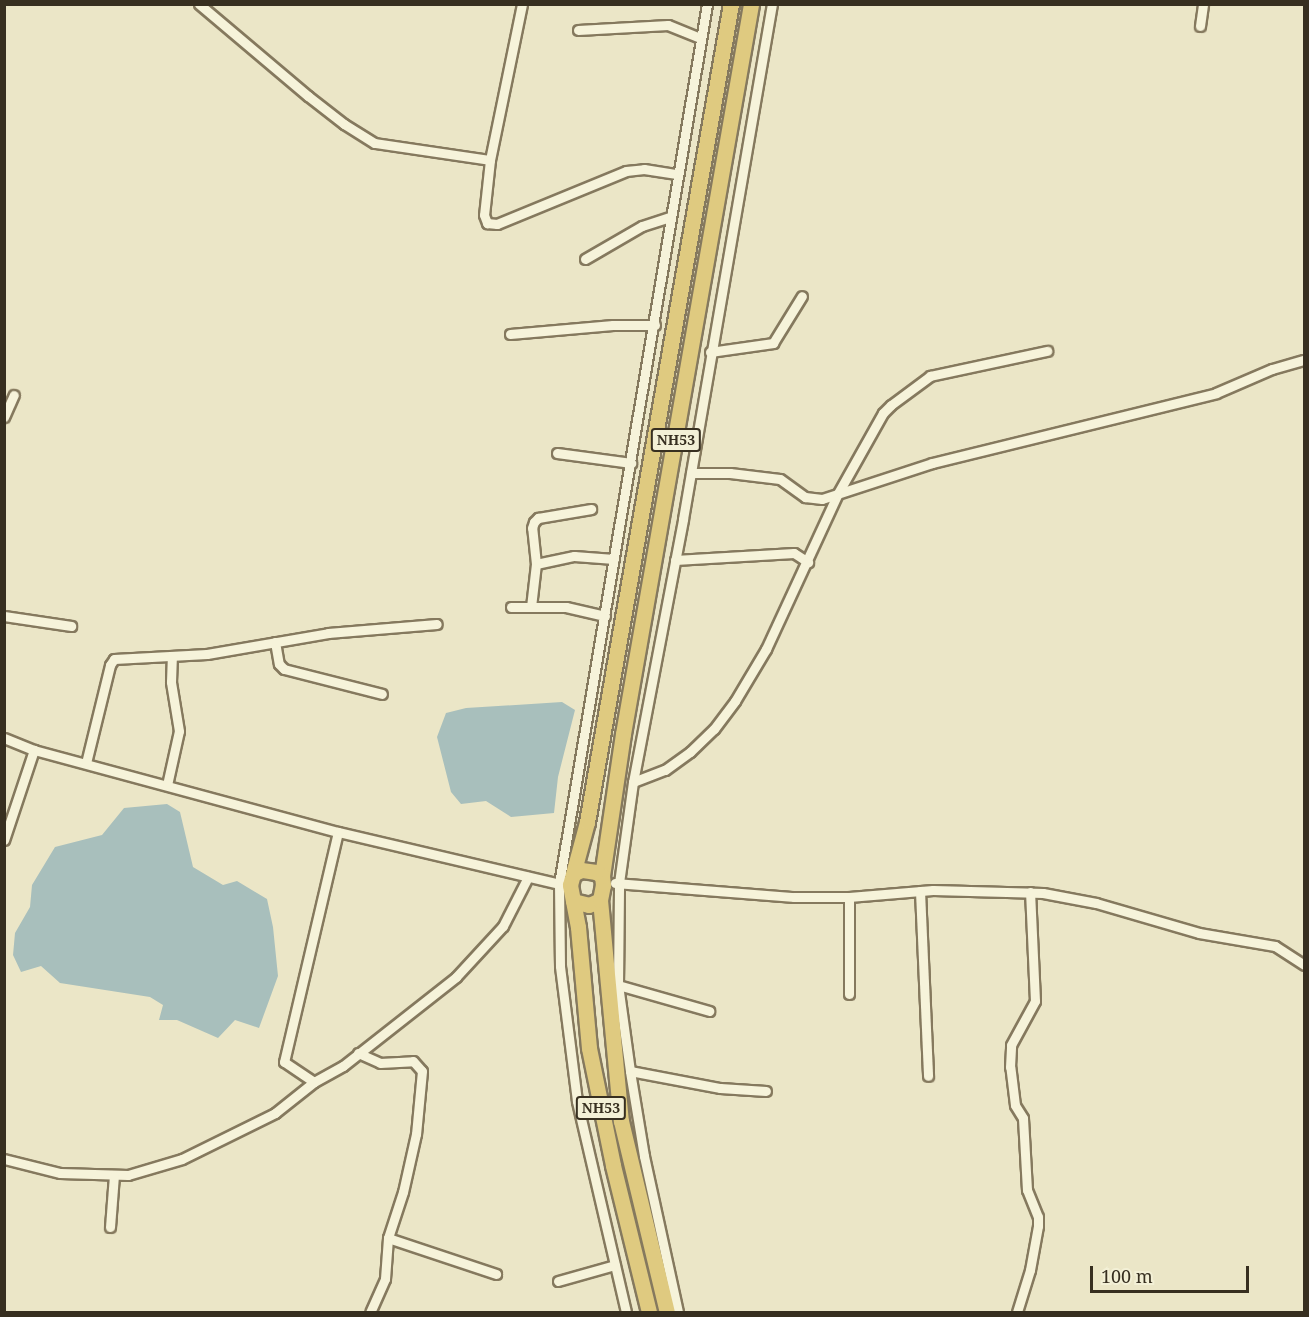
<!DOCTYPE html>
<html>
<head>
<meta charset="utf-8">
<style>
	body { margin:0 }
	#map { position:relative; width:1309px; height:1317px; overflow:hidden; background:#ebe6c7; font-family:"Noto Serif",serif }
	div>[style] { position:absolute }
	.water>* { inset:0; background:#a8bfbc }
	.roads { filter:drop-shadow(2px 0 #85795e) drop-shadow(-2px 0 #85795e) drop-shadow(0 2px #85795e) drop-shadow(0 -2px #85795e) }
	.minor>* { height:9px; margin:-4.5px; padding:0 4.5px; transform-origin:4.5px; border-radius:4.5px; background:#f6f3da }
	.trunk>* { height:15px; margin:-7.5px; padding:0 7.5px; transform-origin:7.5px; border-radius:7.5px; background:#dfca80 }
	span { translate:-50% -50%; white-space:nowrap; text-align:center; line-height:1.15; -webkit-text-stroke:6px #f3f0d6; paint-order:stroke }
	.shield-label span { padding:2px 4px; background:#f3f0d6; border:2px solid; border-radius:4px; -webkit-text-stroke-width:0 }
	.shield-label { font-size:14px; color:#372f20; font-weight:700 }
	.frame { position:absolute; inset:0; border:6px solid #372f20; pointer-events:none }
	.scale { position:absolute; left:1090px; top:1266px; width:159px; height:27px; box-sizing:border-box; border:3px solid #372f20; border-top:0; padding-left:8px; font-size:18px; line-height:21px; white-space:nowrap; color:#372f20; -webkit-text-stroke:4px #f3f0d6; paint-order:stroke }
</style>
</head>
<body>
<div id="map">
	<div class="water">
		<div style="clip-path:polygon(562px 702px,575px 710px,558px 777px,554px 813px,511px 817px,486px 801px,461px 804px,451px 792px,437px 737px,446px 713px,466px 708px)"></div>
		<div style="clip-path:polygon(167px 804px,180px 812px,193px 867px,223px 885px,237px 881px,267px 899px,273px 927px,278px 976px,259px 1028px,235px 1020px,218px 1038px,177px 1020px,159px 1020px,163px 1005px,150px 997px,60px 983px,41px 966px,21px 972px,13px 955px,15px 933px,30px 907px,32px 885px,55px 847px,102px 835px,124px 808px)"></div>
	</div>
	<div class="roads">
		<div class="minor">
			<div style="left:199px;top:4px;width:143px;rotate:40.2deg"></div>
			<div style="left:308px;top:96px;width:46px;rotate:37.9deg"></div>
			<div style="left:344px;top:124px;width:36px;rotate:32deg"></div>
			<div style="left:375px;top:143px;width:116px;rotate:8.4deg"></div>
			<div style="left:490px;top:160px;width:159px;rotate:-78.4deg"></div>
			<div style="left:1200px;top:26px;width:22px;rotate:-82deg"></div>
			<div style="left:578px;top:30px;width:90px;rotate:-3.2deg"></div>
			<div style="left:668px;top:25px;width:35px;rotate:22deg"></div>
			<div style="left:490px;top:160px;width:55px;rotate:96.2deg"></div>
			<div style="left:484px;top:215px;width:9px;rotate:69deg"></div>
			<div style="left:487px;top:223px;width:10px;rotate:6deg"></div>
			<div style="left:497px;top:224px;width:139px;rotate:-22.3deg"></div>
			<div style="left:626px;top:171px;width:18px;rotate:-6deg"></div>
			<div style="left:644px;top:169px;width:33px;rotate:9deg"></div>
			<div style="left:585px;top:259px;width:66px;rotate:-30.1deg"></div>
			<div style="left:642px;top:226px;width:28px;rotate:-18deg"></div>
			<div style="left:510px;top:334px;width:103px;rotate:-5deg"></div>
			<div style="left:613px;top:325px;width:42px"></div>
			<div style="left:710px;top:352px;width:64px;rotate:-8.1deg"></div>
			<div style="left:773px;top:343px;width:55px;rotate:-58.3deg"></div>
			<div style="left:4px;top:417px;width:24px;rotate:-66deg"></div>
			<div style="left:557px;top:453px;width:75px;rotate:7.7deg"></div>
			<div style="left:691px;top:473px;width:39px"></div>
			<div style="left:730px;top:473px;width:50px;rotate:6.8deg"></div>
			<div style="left:780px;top:479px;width:31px;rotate:36deg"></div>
			<div style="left:805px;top:497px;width:17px;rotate:7deg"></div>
			<div style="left:822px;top:499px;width:116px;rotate:-18.1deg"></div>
			<div style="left:932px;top:463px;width:292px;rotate:-13.8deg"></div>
			<div style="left:1216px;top:393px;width:61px;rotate:-23.2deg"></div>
			<div style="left:1272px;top:369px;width:33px;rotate:-16deg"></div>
			<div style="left:675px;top:560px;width:119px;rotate:-3.4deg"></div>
			<div style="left:794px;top:553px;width:17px;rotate:33deg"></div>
			<div style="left:536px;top:564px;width:39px;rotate:-12deg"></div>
			<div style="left:574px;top:556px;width:40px;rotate:4.3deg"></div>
			<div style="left:511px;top:607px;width:55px"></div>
			<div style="left:566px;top:607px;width:40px;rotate:13deg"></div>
			<div style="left:531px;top:607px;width:43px;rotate:-83.4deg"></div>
			<div style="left:536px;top:564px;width:36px;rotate:-96deg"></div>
			<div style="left:532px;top:528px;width:6px;rotate:-72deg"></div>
			<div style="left:534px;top:522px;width:6px;rotate:-45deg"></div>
			<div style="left:538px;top:518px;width:54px;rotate:-9.6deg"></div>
			<div style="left:4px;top:616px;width:68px;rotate:8.5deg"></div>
			<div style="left:275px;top:642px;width:22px;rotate:80deg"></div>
			<div style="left:279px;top:664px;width:7px;rotate:45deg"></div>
			<div style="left:284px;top:669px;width:101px;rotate:14.3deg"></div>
			<div style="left:4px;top:738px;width:32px;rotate:22deg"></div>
			<div style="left:34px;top:750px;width:315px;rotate:15.1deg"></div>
			<div style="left:338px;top:832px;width:232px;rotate:13.2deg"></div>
			<div style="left:86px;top:763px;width:101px;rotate:-76.2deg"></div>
			<div style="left:110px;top:665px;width:7px;rotate:-56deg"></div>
			<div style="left:114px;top:659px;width:93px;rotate:-3.1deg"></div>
			<div style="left:207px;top:654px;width:123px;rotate:-9.8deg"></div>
			<div style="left:328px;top:633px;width:109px;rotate:-4.7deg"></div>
			<div style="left:633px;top:782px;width:34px;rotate:-21deg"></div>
			<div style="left:665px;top:770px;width:31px;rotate:-36deg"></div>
			<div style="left:690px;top:752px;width:33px;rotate:-44deg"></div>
			<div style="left:714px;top:729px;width:35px;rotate:-53deg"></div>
			<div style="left:735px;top:701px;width:61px;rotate:-59.2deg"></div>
			<div style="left:766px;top:649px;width:170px;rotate:-65.2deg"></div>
			<div style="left:837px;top:495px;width:94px;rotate:-60.7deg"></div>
			<div style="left:883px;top:413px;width:11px;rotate:-45deg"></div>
			<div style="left:891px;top:405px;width:49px;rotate:-36.6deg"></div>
			<div style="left:930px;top:376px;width:120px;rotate:-12.1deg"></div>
			<div style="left:167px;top:785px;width:55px;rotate:-77.5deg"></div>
			<div style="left:179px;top:731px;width:50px;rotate:-99.3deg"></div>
			<div style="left:171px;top:682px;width:26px;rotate:-88deg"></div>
			<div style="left:4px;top:840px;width:95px;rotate:-71.6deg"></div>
			<div style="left:615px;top:883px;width:180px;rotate:4.5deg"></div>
			<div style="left:794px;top:897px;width:55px"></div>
			<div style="left:849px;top:897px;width:84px;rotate:-4.8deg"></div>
			<div style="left:933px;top:890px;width:110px;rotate:1.6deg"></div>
			<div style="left:1043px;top:893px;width:54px;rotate:10.7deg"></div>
			<div style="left:1096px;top:903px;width:107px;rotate:16.2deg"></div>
			<div style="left:1199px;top:933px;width:77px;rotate:9.7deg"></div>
			<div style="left:1275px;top:946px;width:35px;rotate:33deg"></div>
			<div style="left:920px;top:891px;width:185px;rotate:87.5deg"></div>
			<div style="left:849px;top:897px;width:97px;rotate:90deg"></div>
			<div style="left:618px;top:985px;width:95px;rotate:15.9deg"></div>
			<div style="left:358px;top:1053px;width:24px;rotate:24deg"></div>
			<div style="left:380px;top:1063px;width:33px;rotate:-3deg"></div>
			<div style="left:413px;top:1061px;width:13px;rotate:48deg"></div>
			<div style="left:422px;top:1071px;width:63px;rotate:95.4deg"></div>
			<div style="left:416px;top:1134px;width:59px;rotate:102.6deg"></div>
			<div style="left:403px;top:1192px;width:48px;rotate:108.1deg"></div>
			<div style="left:388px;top:1238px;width:41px;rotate:94.2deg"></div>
			<div style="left:385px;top:1279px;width:36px;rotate:114deg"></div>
			<div style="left:630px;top:1071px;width:92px;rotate:10.7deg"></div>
			<div style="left:720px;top:1088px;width:46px;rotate:3.7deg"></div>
			<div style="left:314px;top:1082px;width:36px;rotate:-146deg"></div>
			<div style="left:284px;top:1062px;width:236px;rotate:-76.8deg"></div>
			<div style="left:4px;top:1159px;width:58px;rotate:14deg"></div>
			<div style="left:60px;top:1173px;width:68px;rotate:1.7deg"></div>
			<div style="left:128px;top:1175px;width:56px;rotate:-16.5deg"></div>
			<div style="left:182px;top:1159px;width:104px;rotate:-26.3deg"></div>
			<div style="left:275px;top:1113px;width:50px;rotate:-38.5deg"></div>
			<div style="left:314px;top:1082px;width:33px;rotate:-29deg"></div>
			<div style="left:343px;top:1066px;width:144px;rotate:-38.2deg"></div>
			<div style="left:456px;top:977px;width:69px;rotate:-47.3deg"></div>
			<div style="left:503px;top:926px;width:55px;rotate:-63deg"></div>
			<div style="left:110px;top:1227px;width:52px;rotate:-85.6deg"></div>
			<div style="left:388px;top:1238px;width:114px;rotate:18.4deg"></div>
			<div style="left:558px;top:1281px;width:59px;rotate:-15.7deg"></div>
			<div style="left:626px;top:1312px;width:217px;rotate:-103.1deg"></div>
			<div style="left:577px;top:1101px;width:136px;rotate:-97.2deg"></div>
			<div style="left:560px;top:966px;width:82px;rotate:-90.7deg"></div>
			<div style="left:559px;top:884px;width:892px;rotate:-80.45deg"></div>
			<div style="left:678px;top:1312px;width:160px;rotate:-102.3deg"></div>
			<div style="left:644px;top:1156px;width:86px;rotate:-99.4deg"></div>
			<div style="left:630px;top:1071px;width:87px;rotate:-97.9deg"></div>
			<div style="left:618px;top:985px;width:102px;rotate:-89.4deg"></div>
			<div style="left:619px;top:883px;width:102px;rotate:-82.1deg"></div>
			<div style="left:633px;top:782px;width:268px;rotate:-79.2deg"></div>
			<div style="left:683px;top:519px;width:523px;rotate:-80.2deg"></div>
			<div style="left:1017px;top:1312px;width:44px;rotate:-72.8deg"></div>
			<div style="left:1030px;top:1270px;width:45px;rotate:-79.7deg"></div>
			<div style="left:1038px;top:1226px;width:9px;rotate:-90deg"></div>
			<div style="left:1038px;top:1217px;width:29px;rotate:-112deg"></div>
			<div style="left:1027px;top:1190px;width:72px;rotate:-93.2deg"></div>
			<div style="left:1023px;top:1118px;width:15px;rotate:-122deg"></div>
			<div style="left:1015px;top:1105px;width:38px;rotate:-97deg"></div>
			<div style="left:1010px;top:1067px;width:22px;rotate:-87deg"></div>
			<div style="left:1011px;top:1045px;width:50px;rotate:-61.4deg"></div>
			<div style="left:1035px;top:1001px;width:109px;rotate:-92.6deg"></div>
		</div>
		<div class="trunk">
			<div style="left:602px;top:876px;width:144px;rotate:-81.6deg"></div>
			<div style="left:623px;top:734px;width:741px;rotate:-80.05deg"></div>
			<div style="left:600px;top:900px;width:222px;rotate:84.6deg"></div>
			<div style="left:621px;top:1121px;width:196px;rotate:76.5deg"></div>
			<div style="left:573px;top:901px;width:16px;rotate:14deg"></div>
			<div style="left:589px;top:905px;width:12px;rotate:-24deg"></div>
			<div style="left:600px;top:900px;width:15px;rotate:-79deg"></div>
			<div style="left:603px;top:885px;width:9px;rotate:-96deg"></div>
			<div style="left:602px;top:876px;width:7px;rotate:-146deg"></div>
			<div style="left:596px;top:872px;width:15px;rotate:-172deg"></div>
			<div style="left:581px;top:870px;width:7px;rotate:153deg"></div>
			<div style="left:649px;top:1312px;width:151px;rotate:-103.8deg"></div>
			<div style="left:613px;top:1165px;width:119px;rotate:-101.6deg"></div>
			<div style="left:589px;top:1048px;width:121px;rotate:-95.2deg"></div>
			<div style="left:578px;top:927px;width:43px;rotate:-100.8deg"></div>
			<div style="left:570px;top:885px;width:65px;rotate:-74.9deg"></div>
			<div style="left:587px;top:822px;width:831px;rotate:-80.02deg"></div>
		</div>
	</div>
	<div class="shield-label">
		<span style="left:676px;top:440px">NH53</span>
		<span style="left:601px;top:1108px">NH53</span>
	</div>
	<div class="frame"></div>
	<div class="scale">100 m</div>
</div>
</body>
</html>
